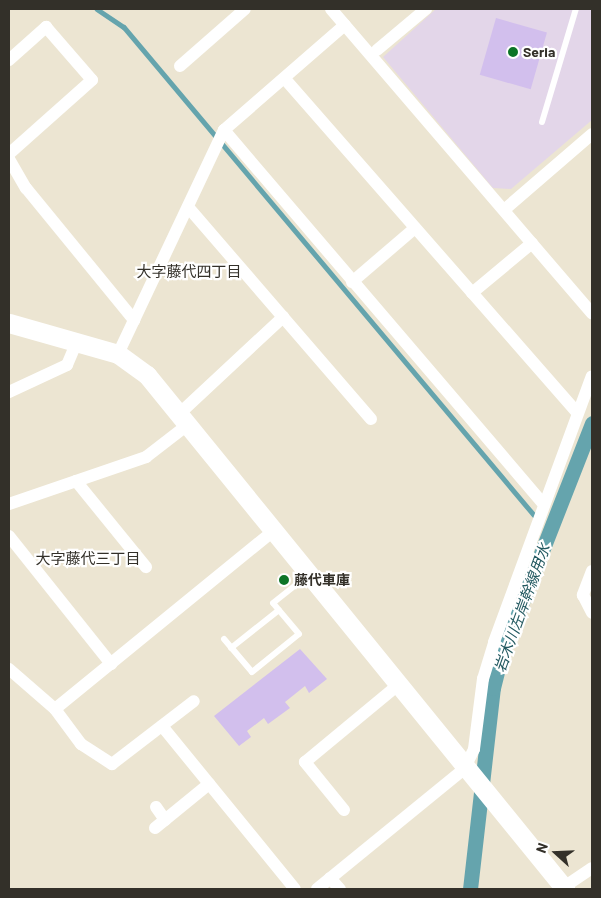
<!DOCTYPE html>
<html>
<head>
<meta charset="utf-8">
<style>
	body { margin:0 }
	#map { position:relative; width:601px; height:898px; overflow:hidden; background:#ece5d2; font-family:Barlow,"Noto Sans JP",sans-serif }
	div>[style] { position:absolute }
	.commercial>* { inset:0; background:#e3d6e9 }
	.stream>* { height:4.5px; margin:-2.25px; padding:0 2.25px; transform-origin:2.25px; border-radius:2.25px; background:#65a4ad }
	.canal>* { height:15px; margin:-7.5px; padding:0 7.5px; transform-origin:7.5px; border-radius:7.5px; background:#65a4ad }
	.building>* { inset:0; background:#d2bfed; transform-origin:0 0 }
	.lane>* { height:6px; margin:-3px; padding:0 3px; transform-origin:3px; border-radius:3px; background:#fff }
	.street>* { height:12px; margin:-6px; padding:0 6px; transform-origin:6px; border-radius:6px; background:#fff }
	.secondary>* { height:19px; margin:-9.5px; padding:0 9.5px; transform-origin:9.5px; border-radius:9.5px; background:#fff }
	.dots>* { width:14px; height:14px; translate:-50% -50%; box-sizing:border-box; border:2px solid #fff; border-radius:50% }
	span { translate:-50% -50%; white-space:nowrap; text-align:center; line-height:1.15; -webkit-text-stroke:4.5px #fff; paint-order:stroke }
	.poi-label { font-size:14px; color:#333029; font-weight:700 }
	.left { translate:0 -50%; text-align:left }
	.neighbourhood-label { font-size:15px; color:#333029 }
	.water-label { font-size:15px; color:#235960; font-style:italic }
	.frame { position:absolute; inset:0; border:10px solid #333029; pointer-events:none }
	.north { position:absolute; left:531px; top:828px; width:50px; height:50px; -webkit-text-stroke:4px #fff; paint-order:stroke; rotate:290deg; font-size:14px; font-weight:700; line-height:20px; text-align:center; color:#333029 }
	.north::after { content:''; display:block; margin:auto; width:18px; height:22px; background:#333029; clip-path:polygon(50% 0,100% 100%,50% 72%,0 100%) }
</style>
</head>
<body>
<div id="map">
	<div class="commercial">
		<div style="clip-path:polygon(436px 9px,592px 9px,592px 120px,511px 189px,493px 188px,383px 57px)"></div>
	</div>
	<div class="stream">
		<div style="left:97px;top:9px;width:32px;rotate:34deg"></div>
		<div style="left:124px;top:27px;width:637px;rotate:49.96deg"></div>
	</div>
	<div class="canal">
		<div style="left:470px;top:889px;width:202px;rotate:-83.5deg"></div>
		<div style="left:493px;top:688px;width:36px;rotate:-76deg"></div>
		<div style="left:502px;top:653px;width:247px;rotate:-68.6deg"></div>
	</div>
	<div class="building">
		<div style="left:496px;top:18px;width:53px;height:59px;rotate:16deg"></div>
		<div style="clip-path:polygon(300px 649px,327px 679px,309px 693px,305px 686px,285px 702px,290px 708px,268px 724px,264px 718px,247px 731px,251px 737px,239px 746px,214px 716px)"></div>
	</div>
	<div class="lane">
		<div style="left:542px;top:122px;width:118px;rotate:-73.3deg"></div>
		<div style="left:224px;top:639px;width:43px;rotate:49.7deg"></div>
		<div style="left:252px;top:672px;width:60px;rotate:-39deg"></div>
		<div style="left:299px;top:634px;width:40px;rotate:-130deg"></div>
		<div style="left:273px;top:603px;width:43px;rotate:-38.5deg"></div>
		<div style="left:231px;top:648px;width:61px;rotate:-38.4deg"></div>
	</div>
	<div class="street">
		<div style="left:331px;top:9px;width:401px;rotate:49.4deg"></div>
		<div style="left:377px;top:50px;width:64px;rotate:-39.9deg"></div>
		<div style="left:9px;top:60px;width:50px;rotate:-41.7deg"></div>
		<div style="left:46px;top:27px;width:70px;rotate:49deg"></div>
		<div style="left:92px;top:80px;width:111px;rotate:138.3deg"></div>
		<div style="left:180px;top:66px;width:86px;rotate:-41.2deg"></div>
		<div style="left:285px;top:79px;width:444px;rotate:48.8deg"></div>
		<div style="left:224px;top:130px;width:489px;rotate:49.5deg"></div>
		<div style="left:9px;top:159px;width:34px;rotate:60deg"></div>
		<div style="left:26px;top:188px;width:171px;rotate:50.7deg"></div>
		<div style="left:188px;top:207px;width:280px;rotate:49.2deg"></div>
		<div style="left:504px;top:210px;width:116px;rotate:-40.8deg"></div>
		<div style="left:352px;top:282px;width:83px;rotate:-40.6deg"></div>
		<div style="left:472px;top:293px;width:78px;rotate:-39.8deg"></div>
		<div style="left:118px;top:354px;width:248px;rotate:-64.7deg"></div>
		<div style="left:224px;top:130px;width:160px;rotate:-41deg"></div>
		<div style="left:9px;top:392px;width:64px;rotate:-25deg"></div>
		<div style="left:67px;top:365px;width:25px;rotate:-67deg"></div>
		<div style="left:178px;top:415px;width:144px;rotate:-43deg"></div>
		<div style="left:76px;top:481px;width:111px;rotate:50.9deg"></div>
		<div style="left:9px;top:504px;width:145px;rotate:-18.9deg"></div>
		<div style="left:146px;top:457px;width:49px;rotate:-37.6deg"></div>
		<div style="left:9px;top:536px;width:164px;rotate:51.4deg"></div>
		<div style="left:592px;top:571px;width:26px;rotate:111deg"></div>
		<div style="left:583px;top:595px;width:20px;rotate:63deg"></div>
		<div style="left:9px;top:669px;width:61px;rotate:41deg"></div>
		<div style="left:55px;top:709px;width:44px;rotate:53.4deg"></div>
		<div style="left:81px;top:744px;width:37px;rotate:33deg"></div>
		<div style="left:112px;top:764px;width:103px;rotate:-37.5deg"></div>
		<div style="left:55px;top:709px;width:280px;rotate:-39.2deg"></div>
		<div style="left:162px;top:726px;width:210px;rotate:50.8deg"></div>
		<div style="left:156px;top:807px;width:16px;rotate:55deg"></div>
		<div style="left:344px;top:810px;width:62px;rotate:-129.1deg"></div>
		<div style="left:305px;top:762px;width:119px;rotate:-39.6deg"></div>
		<div style="left:155px;top:828px;width:70px;rotate:-39.2deg"></div>
		<div style="left:330px;top:878px;width:15px;rotate:48deg"></div>
		<div style="left:317px;top:889px;width:190px;rotate:-39.2deg"></div>
		<div style="left:464px;top:769px;width:22px;rotate:-63deg"></div>
		<div style="left:474px;top:749px;width:71px;rotate:-82.7deg"></div>
		<div style="left:483px;top:679px;width:39px;rotate:-73deg"></div>
		<div style="left:494px;top:642px;width:283px;rotate:-69.8deg"></div>
		<div style="left:561px;top:889px;width:37px;rotate:-34deg"></div>
	</div>
	<div class="secondary">
		<div style="left:9px;top:323px;width:113px;rotate:15.9deg"></div>
		<div style="left:118px;top:354px;width:36px;rotate:36deg"></div>
		<div style="left:147px;top:375px;width:663px;rotate:50.88deg"></div>
	</div>
	<div class="dots">
		<div style="left:513px;top:52px;background:#0c7426"></div>
		<div style="left:284px;top:580px;background:#0c7426"></div>
	</div>
	<div class="poi-label">
		<span class="left" style="left:523px;top:52px">Seria</span>
		<span class="left" style="left:294px;top:580px">藤代車庫</span>
	</div>
	<div class="neighbourhood-label">
		<span style="left:189px;top:272px">大字藤代四丁目</span>
		<span style="left:88px;top:559px">大字藤代三丁目</span>
	</div>
	<div class="water-label">
		<span style="left:522px;top:608px;rotate:-70deg">岩木川左岸幹線用水</span>
	</div>
	<div class="frame"></div>
	<div class="north">N</div>
</div>
</body>
</html>
